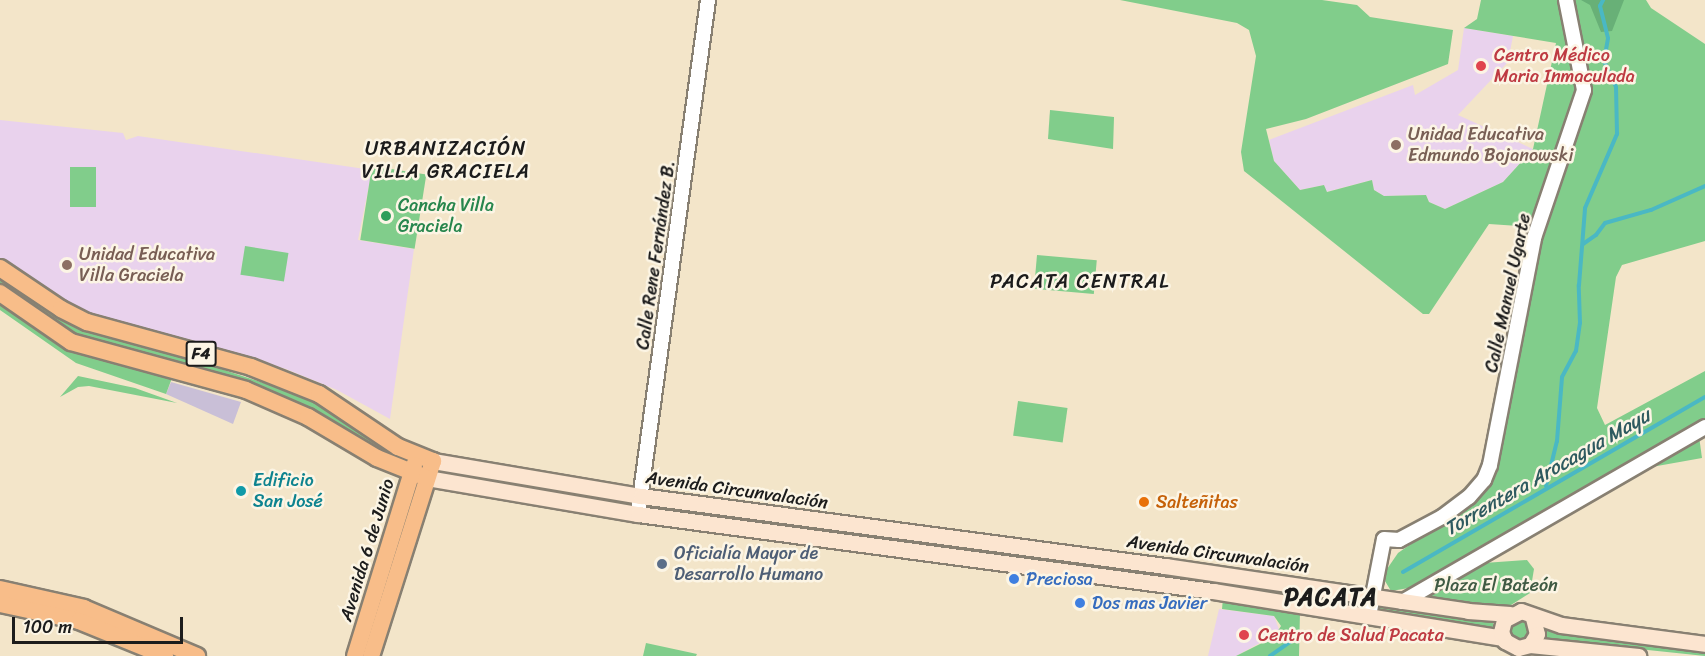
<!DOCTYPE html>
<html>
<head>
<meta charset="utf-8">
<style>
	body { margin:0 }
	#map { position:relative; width:1705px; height:656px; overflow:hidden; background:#f3e5c9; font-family:Sriracha,sans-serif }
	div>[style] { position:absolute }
	.built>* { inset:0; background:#e9d2ed }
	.industrial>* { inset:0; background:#c9bfd7 }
	.green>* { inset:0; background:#81cd8b; transform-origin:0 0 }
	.round { border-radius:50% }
	.forest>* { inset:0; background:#68b077 }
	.stream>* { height:4px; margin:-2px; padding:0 2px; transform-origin:2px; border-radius:2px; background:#4ab8c4 }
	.roads { filter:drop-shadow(2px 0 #888072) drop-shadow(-2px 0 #888072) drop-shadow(0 2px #888072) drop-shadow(0 -2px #888072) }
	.tertiary>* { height:14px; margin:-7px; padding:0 7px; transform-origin:7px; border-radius:7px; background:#fff }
	.secondary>* { height:15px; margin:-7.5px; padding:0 7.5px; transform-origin:7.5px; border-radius:7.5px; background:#fce5d0 }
	.trunk>* { height:16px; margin:-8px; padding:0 8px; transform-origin:8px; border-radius:8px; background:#f8bd89 }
	.dots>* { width:16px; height:16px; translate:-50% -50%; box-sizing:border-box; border:3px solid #fcf5e5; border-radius:50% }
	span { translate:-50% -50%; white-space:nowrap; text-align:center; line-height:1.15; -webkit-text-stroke:5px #fcf5e5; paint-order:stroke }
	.shield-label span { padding:2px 4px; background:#fcf5e5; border:2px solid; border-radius:4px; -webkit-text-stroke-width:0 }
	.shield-label { font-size:16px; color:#1c1c1c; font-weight:700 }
	.health-label { font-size:18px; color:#be3a42 }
	.left { translate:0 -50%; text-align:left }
	.education-label { font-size:18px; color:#785e54 }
	.leisure-label { font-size:18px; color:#27864d }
	.street-label { font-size:18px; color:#1c1c1c }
	.culture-label { font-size:18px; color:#0d838f }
	.food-label { font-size:18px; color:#c56008 }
	.service-label { font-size:18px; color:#4e5e75 }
	.shop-label { font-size:18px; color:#366cbe }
	.park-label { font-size:18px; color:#3f5a43 }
	.neighbourhood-label { font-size:20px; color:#1c1c1c; letter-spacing:1.5px }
	.water-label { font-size:20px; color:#2e5a5f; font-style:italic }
	.district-label { font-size:24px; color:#1c1c1c; font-weight:700; letter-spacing:1.5px }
	.scale { position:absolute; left:12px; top:617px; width:171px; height:27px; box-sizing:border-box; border:3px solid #1c1c1c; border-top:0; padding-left:8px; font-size:18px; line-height:21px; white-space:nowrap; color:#1c1c1c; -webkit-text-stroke:4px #fcf5e5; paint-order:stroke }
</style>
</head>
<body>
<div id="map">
	<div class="built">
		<div style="clip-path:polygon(1464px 28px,1513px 36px,1508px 62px,1458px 115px,1533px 149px,1503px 182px,1445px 209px,1429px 202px,1426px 195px,1384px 196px,1374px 190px,1372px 180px,1326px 192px,1324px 185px,1300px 190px,1274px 161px,1269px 140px,1413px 85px,1415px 95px,1458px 70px)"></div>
		<div style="clip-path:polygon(0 120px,123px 133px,126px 140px,138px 136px,372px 170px,358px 240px,414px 249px,390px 419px,337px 390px,286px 369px,79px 311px,0 259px)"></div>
		<div style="clip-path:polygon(1219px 609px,1274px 616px,1280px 632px,1236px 656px,1208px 656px)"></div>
	</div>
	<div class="industrial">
		<div style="clip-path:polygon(171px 382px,241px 402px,233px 424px,166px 394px)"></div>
	</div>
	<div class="green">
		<div style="clip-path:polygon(1120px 0,1322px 0,1357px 5px,1370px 17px,1453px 30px,1448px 64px,1306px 119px,1266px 129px,1274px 161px,1300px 190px,1324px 185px,1327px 192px,1372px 180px,1374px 190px,1384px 196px,1426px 195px,1429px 202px,1445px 209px,1503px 182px,1533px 149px,1556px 43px,1464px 28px,1477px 19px,1481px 0,1560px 0,1579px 88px,1533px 227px,1489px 224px,1429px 314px,1423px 314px,1244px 171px,1241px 152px,1256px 56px,1249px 30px,1237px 23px)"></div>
		<div style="clip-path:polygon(1570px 0,1646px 0,1651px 8px,1705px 44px,1705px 241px,1622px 265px,1616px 277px,1597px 408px,1605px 425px,1705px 371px,1705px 419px,1409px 588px,1391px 591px,1385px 581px,1387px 569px,1398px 553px,1471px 502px,1488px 486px,1497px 466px,1541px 239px,1591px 87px,1578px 57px)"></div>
		<div style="clip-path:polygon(1050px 110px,1114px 117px,1113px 149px,1048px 139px)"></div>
		<div style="left:372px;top:166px;width:55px;height:75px;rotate:9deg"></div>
		<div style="left:70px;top:167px;width:26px;height:40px"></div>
		<div style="left:245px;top:246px;width:44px;height:29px;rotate:9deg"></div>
		<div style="left:1037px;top:255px;width:60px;height:34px;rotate:5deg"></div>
		<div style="clip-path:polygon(0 278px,41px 307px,87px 331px,209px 365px,315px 400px,390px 453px,313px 412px,79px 339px,0 285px)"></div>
		<div style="clip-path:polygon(0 303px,69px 349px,172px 378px,166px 394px,76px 363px,0 310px)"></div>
		<div style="clip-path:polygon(78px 376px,135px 388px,177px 403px,89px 386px,78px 387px,60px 397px)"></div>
		<div style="left:1018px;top:401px;width:50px;height:35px;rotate:8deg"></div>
		<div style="clip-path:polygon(1699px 436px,1702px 458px,1646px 468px)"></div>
		<div style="clip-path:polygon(466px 475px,630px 500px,629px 506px,465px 482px)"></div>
		<div style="left:654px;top:503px;width:224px;height:7px;rotate:8deg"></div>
		<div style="left:978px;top:547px;width:179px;height:7px;rotate:8deg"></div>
		<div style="clip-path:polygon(1527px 560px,1534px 569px,1530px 593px,1511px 605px,1491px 607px,1428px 597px,1484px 563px)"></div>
		<div style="left:1172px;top:573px;width:130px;height:6px;rotate:8deg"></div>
		<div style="clip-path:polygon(1223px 598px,1300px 612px,1299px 656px,1236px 656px,1274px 637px,1281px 626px,1274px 616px,1222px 609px)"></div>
		<div style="left:1378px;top:604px;width:117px;height:6px;rotate:9deg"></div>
		<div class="round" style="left:1508px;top:619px;width:22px;height:22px"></div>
		<div style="clip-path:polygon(1545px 627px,1565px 633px,1705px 652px,1705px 656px,1543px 639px)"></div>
		<div style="clip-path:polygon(646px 643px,697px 654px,696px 656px,643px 656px)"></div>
	</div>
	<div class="forest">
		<div style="clip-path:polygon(1581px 0,1624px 0,1612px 31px,1601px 32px,1590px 5px)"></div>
	</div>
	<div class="stream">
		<div style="left:1583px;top:244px;width:16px;rotate:-35deg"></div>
		<div style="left:1596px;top:235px;width:15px;rotate:-53deg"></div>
		<div style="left:1605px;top:223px;width:48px;rotate:-15.8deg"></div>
		<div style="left:1651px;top:210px;width:59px;rotate:-24deg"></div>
		<div style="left:1546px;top:486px;width:46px;rotate:-76.3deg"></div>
		<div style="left:1557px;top:441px;width:64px;rotate:-85.5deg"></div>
		<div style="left:1562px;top:377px;width:30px;rotate:-62deg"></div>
		<div style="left:1576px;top:351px;width:28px;rotate:-82deg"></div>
		<div style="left:1580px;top:323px;width:38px;rotate:-92deg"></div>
		<div style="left:1579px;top:285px;width:77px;rotate:-85.5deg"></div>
		<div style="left:1585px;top:208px;width:81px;rotate:-66.6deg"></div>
		<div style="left:1617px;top:134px;width:47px;rotate:-91.2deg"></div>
		<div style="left:1616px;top:87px;width:29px;rotate:-115deg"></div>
		<div style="left:1604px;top:61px;width:23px;rotate:-80deg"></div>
		<div style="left:1608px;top:38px;width:33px;rotate:-104deg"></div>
		<div style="left:1600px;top:6px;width:7px;rotate:-63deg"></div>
		<div style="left:1403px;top:572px;width:349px;rotate:-30.1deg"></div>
		<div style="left:1270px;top:656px;width:29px;rotate:-35deg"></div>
	</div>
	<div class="roads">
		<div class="tertiary">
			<div style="left:638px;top:514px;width:519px;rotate:-82.24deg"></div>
			<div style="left:1402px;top:602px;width:350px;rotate:-30deg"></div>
			<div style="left:1369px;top:616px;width:78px;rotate:-79deg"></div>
			<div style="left:1384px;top:539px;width:15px;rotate:4deg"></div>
			<div style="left:1399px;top:540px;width:49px;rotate:-28.1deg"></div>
			<div style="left:1442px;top:517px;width:34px;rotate:-37deg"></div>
			<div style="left:1469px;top:497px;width:23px;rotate:-49deg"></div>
			<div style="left:1484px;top:480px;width:16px;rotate:-68deg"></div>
			<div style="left:1490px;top:465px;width:231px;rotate:-79deg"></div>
			<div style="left:1534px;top:238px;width:156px;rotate:-71.3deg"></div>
			<div style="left:1584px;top:90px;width:92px;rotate:-101.3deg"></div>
		</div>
		<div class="secondary">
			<div style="left:433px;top:461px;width:211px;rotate:9.6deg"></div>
			<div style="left:641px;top:496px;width:529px;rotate:7.61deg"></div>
			<div style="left:1165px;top:566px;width:306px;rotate:8.4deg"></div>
			<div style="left:1468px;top:611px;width:42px;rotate:4.1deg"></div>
			<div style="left:427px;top:478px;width:214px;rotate:9.7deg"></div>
			<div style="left:638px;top:514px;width:580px;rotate:7.63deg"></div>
			<div style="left:1213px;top:591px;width:294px;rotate:9.2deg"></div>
			<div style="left:1533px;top:618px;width:16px;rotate:76deg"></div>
			<div style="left:1537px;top:634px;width:13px;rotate:122deg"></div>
			<div style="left:1530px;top:645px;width:12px;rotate:166deg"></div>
			<div style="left:1518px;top:648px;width:15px;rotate:-152deg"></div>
			<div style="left:1505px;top:641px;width:10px;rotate:-114deg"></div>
			<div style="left:1501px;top:632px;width:12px;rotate:-76deg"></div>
			<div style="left:1504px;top:620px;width:19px;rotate:-28deg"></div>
			<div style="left:1521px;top:611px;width:42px;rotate:19.3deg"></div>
			<div style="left:1561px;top:625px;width:145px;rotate:7.5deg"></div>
			<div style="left:1530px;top:645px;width:109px;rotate:5.8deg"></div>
		</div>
		<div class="trunk">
			<div style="left:0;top:268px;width:73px;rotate:33.9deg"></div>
			<div style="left:61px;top:309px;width:29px;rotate:27deg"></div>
			<div style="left:87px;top:322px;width:170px;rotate:15.3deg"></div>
			<div style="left:251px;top:367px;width:73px;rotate:21.7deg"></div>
			<div style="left:319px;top:394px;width:95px;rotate:33.9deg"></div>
			<div style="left:398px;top:447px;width:38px;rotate:22deg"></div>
			<div style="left:433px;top:461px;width:205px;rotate:107.6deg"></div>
			<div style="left:0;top:293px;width:86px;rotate:34.6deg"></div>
			<div style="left:71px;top:342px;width:181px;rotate:15.3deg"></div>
			<div style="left:246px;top:390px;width:68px;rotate:23.5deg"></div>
			<div style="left:308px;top:417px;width:80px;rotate:30.7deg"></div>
			<div style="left:377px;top:458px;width:54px;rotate:21.8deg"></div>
			<div style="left:0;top:589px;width:86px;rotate:12.7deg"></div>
			<div style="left:84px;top:608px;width:123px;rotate:23deg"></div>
			<div style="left:0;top:604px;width:81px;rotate:12.1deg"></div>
			<div style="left:79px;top:621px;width:93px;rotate:22.1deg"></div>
			<div style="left:355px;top:656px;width:200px;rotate:-72.8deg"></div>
		</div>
	</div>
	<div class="dots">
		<div style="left:1481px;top:66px;background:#e0444e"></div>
		<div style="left:1396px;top:145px;background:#8d6e63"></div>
		<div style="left:386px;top:216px;background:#2e9e5b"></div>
		<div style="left:67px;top:265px;background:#8d6e63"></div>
		<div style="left:241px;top:491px;background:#0f9aa8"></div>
		<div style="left:1144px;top:502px;background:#e8710a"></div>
		<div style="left:662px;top:564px;background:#5c6f8a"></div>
		<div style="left:1014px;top:579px;background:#3f7fe0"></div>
		<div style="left:1080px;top:603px;background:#3f7fe0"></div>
		<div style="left:1244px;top:635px;background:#e0444e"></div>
	</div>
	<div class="shield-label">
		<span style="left:201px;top:354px">F4</span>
	</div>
	<div class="health-label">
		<span class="left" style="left:1494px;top:66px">Centro Médico<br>Maria Inmaculada</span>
		<span class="left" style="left:1258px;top:635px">Centro de Salud Pacata</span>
	</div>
	<div class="education-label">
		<span class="left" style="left:1408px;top:145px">Unidad Educativa<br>Edmundo Bojanowski</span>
		<span class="left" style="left:79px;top:265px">Unidad Educativa<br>Villa Graciela</span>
	</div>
	<div class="leisure-label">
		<span class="left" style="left:398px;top:216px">Cancha Villa<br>Graciela</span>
	</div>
	<div class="street-label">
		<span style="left:656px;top:255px;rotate:-82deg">Calle Rene Fernández B.</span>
		<span style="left:1508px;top:293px;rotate:-78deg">Calle Manuel Ugarte</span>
		<span style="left:737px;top:490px;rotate:8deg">Avenida Circunvalación</span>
		<span style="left:367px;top:550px;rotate:-73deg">Avenida 6 de Junio</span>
		<span style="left:1218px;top:554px;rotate:8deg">Avenida Circunvalación</span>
	</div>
	<div class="culture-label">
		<span class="left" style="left:253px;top:491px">Edificio<br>San José</span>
	</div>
	<div class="food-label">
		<span class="left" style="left:1156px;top:502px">Salteñitas</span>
	</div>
	<div class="service-label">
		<span class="left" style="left:674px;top:564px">Oficialía Mayor de<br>Desarrollo Humano</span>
	</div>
	<div class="shop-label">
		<span class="left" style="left:1026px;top:579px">Preciosa</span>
		<span class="left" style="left:1092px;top:603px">Dos mas Javier</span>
	</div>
	<div class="park-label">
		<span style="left:1496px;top:585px">Plaza El Bateón</span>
	</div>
	<div class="neighbourhood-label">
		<span style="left:446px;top:160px">URBANIZACIÓN<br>VILLA GRACIELA</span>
		<span style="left:1080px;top:281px">PACATA CENTRAL</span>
	</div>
	<div class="water-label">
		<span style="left:1547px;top:472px;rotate:-30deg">Torrentera Arocagua Mayu</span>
	</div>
	<div class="district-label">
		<span style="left:1331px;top:598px">PACATA</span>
	</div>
	<div class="scale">100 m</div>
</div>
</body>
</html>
